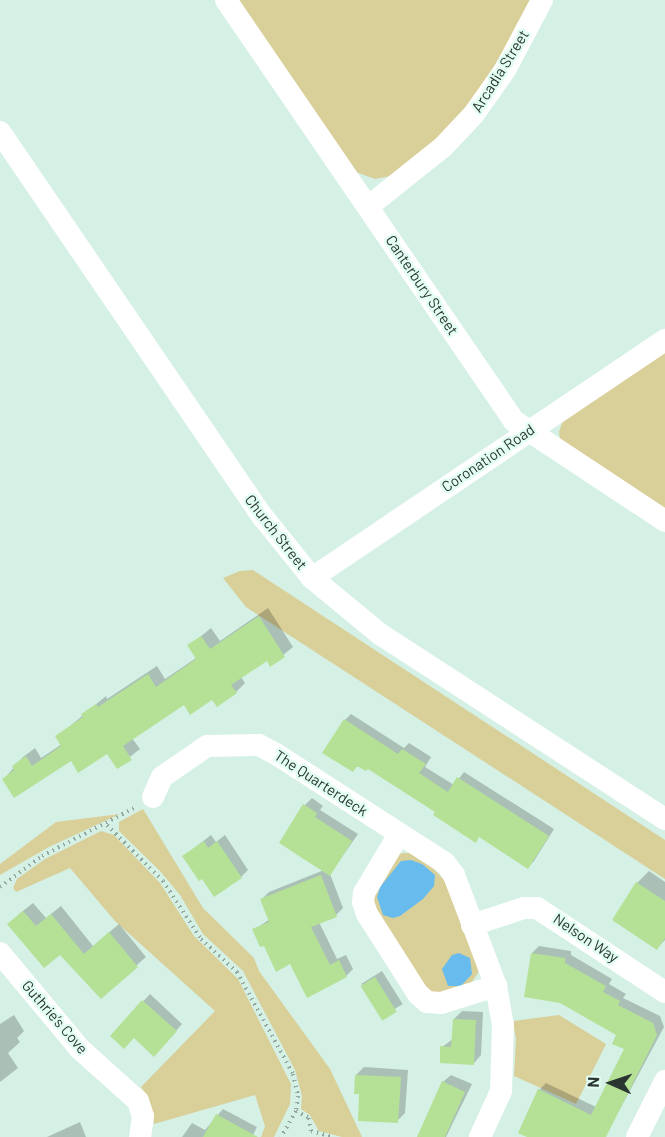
<!DOCTYPE html>
<html>
<head>
<meta charset="utf-8">
<style>
	body { margin:0 }
	#map { position:relative; width:665px; height:1137px; overflow:hidden; background:#d5f0e4; font-family:Barlow,sans-serif }
	div>[style] { position:absolute }
	.green>* { inset:0; background:#d9cf99 }
	.water>* { inset:0; background:#67bbed }
	.shadow>* { inset:0; background:#0003; transform-origin:0 0 }
	.building>* { inset:0; background:#b4e196; transform-origin:0 0 }
	.path>* { height:4px; margin-top:-2px; transform-origin:0; background:repeating-linear-gradient(90deg,#93a79e 0 1.5px,transparent 0 6px) }
	.street>* { height:22px; margin:-11px; padding:0 11px; transform-origin:11px; border-radius:11px; background:#fff }
	span { translate:-50% -50%; white-space:nowrap; text-align:center; line-height:1.15; -webkit-text-stroke:5px #e2fef2; paint-order:stroke }
	.street-label { font-size:15px; color:#2a3531 }
	.north { position:absolute; left:581px; top:1053px; width:60px; height:60px; -webkit-text-stroke:4px #e2fef2; paint-order:stroke; rotate:273deg; font-size:16px; font-weight:700; line-height:24px; text-align:center; color:#2a3531 }
	.north::after { content:''; display:block; margin:auto; width:21px; height:27px; background:#2a3531; clip-path:polygon(50% 0,100% 100%,50% 72%,0 100%) }
</style>
</head>
<body>
<div id="map">
	<div class="green">
		<div style="clip-path:polygon(235px 0,534px 0,473px 101px,434px 141px,391px 176px,375px 179px,353px 171px)"></div>
		<div style="clip-path:polygon(665px 350px,665px 513px,560px 439px,559px 432px,563px 420px)"></div>
		<div style="clip-path:polygon(253px 570px,665px 840px,665px 879px,246px 607px,223px 578px,240px 571px)"></div>
		<div style="clip-path:polygon(143px 809px,203px 908px,254px 958px,259px 971px,330px 1069px,362px 1137px,342px 1137px,319px 1131px,310px 1115px,301px 1109px,302px 1096px,295px 1070px,243px 971px,203px 934px,180px 895px,160px 871px,119px 831px,119px 822px)"></div>
		<div style="clip-path:polygon(120px 814px,49px 847px,0 875px,0 864px,56px 822px)"></div>
		<div style="clip-path:polygon(101px 831px,114px 835px,160px 883px,194px 936px,238px 979px,291px 1084px,290px 1104px,274px 1137px,261px 1137px,265px 1126px,255px 1095px,154px 1124px,147px 1096px,141px 1087px,215px 1011px,115px 921px,70px 868px,16px 892px,13px 888px,17px 879px,45px 859px)"></div>
		<div style="clip-path:polygon(402px 853px,410px 853px,431px 866px,444px 880px,478px 964px,478px 973px,469px 986px,431px 995px,374px 912px,373px 889px,397px 856px)"></div>
		<div style="clip-path:polygon(559px 1015px,606px 1044px,576px 1104px,514px 1076px,516px 1039px,513px 1021px)"></div>
	</div>
	<div class="water">
		<div style="clip-path:polygon(411px 860px,422px 864px,435px 875px,434px 886px,423px 899px,400px 916px,393px 918px,383px 915px,377px 897px,380px 887px,401px 861px)"></div>
		<div style="clip-path:polygon(459px 953px,470px 958px,472px 974px,461px 986px,448px 986px,442px 969px,452px 955px)"></div>
	</div>
	<div class="shadow">
		<div style="clip-path:polygon(268px 608px,293px 647px,271px 665px,267px 659px,241px 677px,245px 683px,236px 692px,184px 703px,132px 738px,140px 749px,117px 767px,108px 752px,71px 759px,4px 779px,23px 757px,35px 748px,41px 758px,62px 744px,57px 737px,106px 696px,107px 699px,157px 666px,165px 679px,196px 658px,189px 646px,211px 628px,220px 641px)"></div>
		<div style="clip-path:polygon(351px 714px,404px 748px,409px 743px,431px 757px,425px 767px,454px 785px,464px 772px,554px 829px,534px 861px,528px 867px,368px 767px,359px 765px,353px 770px,345px 720px)"></div>
		<div style="clip-path:polygon(312px 798px,323px 806px,320px 810px,358px 834px,330px 874px,343px 908px,336px 915px,319px 922px,337px 959px,346px 955px,353px 969px,346px 976px,264px 944px,254px 930px,270px 919px,262px 899px,269px 892px,324px 870px,305px 805px)"></div>
		<div style="clip-path:polygon(211px 835px,216px 842px,225px 835px,248px 870px,241px 877px,202px 877px,184px 856px)"></div>
		<div style="clip-path:polygon(649px 871px,665px 882px,665px 940px,657px 948px,637px 883px)"></div>
		<div style="clip-path:polygon(33px 903px,46px 918px,61px 906px,93px 946px,119px 924px,146px 957px,101px 997px,60px 953px,18px 915px)"></div>
		<div style="clip-path:polygon(539px 946px,571px 951px,571px 955px,612px 979px,609px 984px,626px 994px,623px 998px,660px 1016px,664px 1027px,605px 1137px,531px 1137px,539px 1090px,546px 1083px,596px 1107px,626px 1049px,618px 1035px,532px 953px)"></div>
		<div style="left:382px;top:971px;width:39px;height:24px;rotate:58deg"></div>
		<div style="clip-path:polygon(150px 994px,182px 1024px,161px 1048px,134px 1037px,112px 1036px)"></div>
		<div style="clip-path:polygon(462px 1011px,483px 1012px,481px 1055px,474px 1063px,442px 1047px,453px 1039px,454px 1019px)"></div>
		<div style="clip-path:polygon(14px 1015px,24px 1031px,17px 1038px,20px 1042px,8px 1053px,18px 1068px,0 1082px,0 1024px)"></div>
		<div style="clip-path:polygon(364px 1067px,408px 1070px,405px 1113px,397px 1121px,361px 1093px,356px 1075px)"></div>
		<div style="clip-path:polygon(451px 1075px,472px 1084px,446px 1137px,418px 1137px,443px 1082px)"></div>
		<div style="clip-path:polygon(223px 1109px,257px 1127px,252px 1137px,182px 1137px,192px 1123px,205px 1130px)"></div>
		<div style="clip-path:polygon(80px 1122px,86px 1137px,47px 1137px)"></div>
	</div>
	<div class="building">
		<div style="clip-path:polygon(259px 616px,285px 657px,270px 667px,267px 661px,231px 685px,237px 693px,217px 707px,212px 700px,190px 715px,184px 705px,123px 746px,132px 760px,117px 769px,107px 754px,78px 773px,71px 761px,14px 798px,2px 779px,14px 770px,12px 766px,26px 756px,32px 766px,61px 746px,55px 736px,83px 717px,81px 714px,96px 704px,98px 707px,148px 674px,156px 687px,196px 659px,187px 645px,201px 636px,210px 649px)"></div>
		<div style="clip-path:polygon(344px 719px,398px 754px,402px 749px,426px 764px,419px 773px,448px 792px,457px 777px,549px 836px,528px 869px,479px 837px,476px 843px,433px 815px,435px 812px,368px 769px,366px 771px,357px 766px,353px 772px,322px 753px)"></div>
		<div style="clip-path:polygon(303px 804px,317px 813px,315px 817px,352px 841px,330px 876px,279px 843px)"></div>
		<div style="clip-path:polygon(204px 841px,208px 848px,217px 841px,242px 878px,214px 897px,202px 879px,199px 881px,182px 856px)"></div>
		<div style="clip-path:polygon(321px 875px,337px 917px,311px 927px,330px 965px,339px 960px,347px 977px,307px 998px,290px 964px,276px 972px,264px 946px,260px 947px,252px 929px,269px 922px,260px 899px)"></div>
		<div style="clip-path:polygon(636px 882px,665px 901px,665px 938px,657px 950px,612px 920px)"></div>
		<div style="clip-path:polygon(23px 911px,36px 926px,51px 914px,84px 954px,109px 932px,138px 967px,101px 999px,60px 955px,44px 968px,7px 924px)"></div>
		<div style="clip-path:polygon(531px 953px,565px 958px,565px 963px,606px 986px,603px 992px,620px 1001px,618px 1005px,653px 1023px,657px 1035px,606px 1137px,527px 1137px,518px 1133px,538px 1089px,591px 1115px,624px 1049px,612px 1044px,616px 1035px,560px 1003px,524px 997px)"></div>
		<div style="left:375px;top:977px;width:41px;height:17px;rotate:58deg"></div>
		<div style="clip-path:polygon(142px 1000px,177px 1031px,154px 1057px,134px 1038px,124px 1049px,110px 1036px)"></div>
		<div style="clip-path:polygon(453px 1019px,476px 1020px,474px 1065px,440px 1063px,440px 1046px,451px 1047px)"></div>
		<div style="clip-path:polygon(355px 1075px,401px 1077px,398px 1123px,358px 1121px,359px 1094px,354px 1094px)"></div>
		<div style="clip-path:polygon(442px 1081px,465px 1092px,445px 1137px,417px 1137px)"></div>
		<div style="clip-path:polygon(216px 1114px,258px 1137px,203px 1137px)"></div>
	</div>
	<div class="path">
		<div style="left:107px;top:825px;width:79px;rotate:45deg"></div>
		<div style="left:163px;top:881px;width:69px;rotate:56.8deg"></div>
		<div style="left:201px;top:939px;width:49px;rotate:42.5deg"></div>
		<div style="left:237px;top:972px;width:116px;rotate:61.2deg"></div>
		<div style="left:293px;top:1074px;width:23px;rotate:77deg"></div>
		<div style="left:298px;top:1096px;width:15px;rotate:98deg"></div>
		<div style="left:296px;top:1111px;width:30px;rotate:120deg"></div>
		<div style="left:0;top:887px;width:52px;rotate:-36.4deg"></div>
		<div style="left:42px;top:856px;width:106px;rotate:-27.5deg"></div>
		<div style="left:296px;top:1111px;width:15px;rotate:28deg"></div>
		<div style="left:309px;top:1118px;width:13px;rotate:81deg"></div>
		<div style="left:311px;top:1131px;width:23px;rotate:15deg"></div>
	</div>
	<div class="street">
		<div style="left:226px;top:0;width:510px;rotate:55.62deg"></div>
		<div style="left:514px;top:421px;width:181px;rotate:33.5deg"></div>
		<div style="left:0;top:132px;width:466px;rotate:55.7deg"></div>
		<div style="left:263px;top:517px;width:78px;rotate:51.2deg"></div>
		<div style="left:312px;top:578px;width:88px;rotate:39.5deg"></div>
		<div style="left:380px;top:634px;width:340px;rotate:33deg"></div>
		<div style="left:369px;top:206px;width:95px;rotate:-38.6deg"></div>
		<div style="left:443px;top:147px;width:45px;rotate:-46.8deg"></div>
		<div style="left:474px;top:114px;width:54px;rotate:-54.8deg"></div>
		<div style="left:505px;top:70px;width:79px;rotate:-62.1deg"></div>
		<div style="left:312px;top:578px;width:426px;rotate:-34deg"></div>
		<div style="left:153px;top:797px;width:22px;rotate:-66deg"></div>
		<div style="left:162px;top:777px;width:55px;rotate:-34.6deg"></div>
		<div style="left:207px;top:746px;width:52px;rotate:-1.1deg"></div>
		<div style="left:259px;top:745px;width:19px;rotate:28deg"></div>
		<div style="left:276px;top:754px;width:201px;rotate:32.8deg"></div>
		<div style="left:445px;top:863px;width:15px;rotate:53deg"></div>
		<div style="left:454px;top:875px;width:119px;rotate:69.3deg"></div>
		<div style="left:496px;top:986px;width:39px;rotate:80deg"></div>
		<div style="left:503px;top:1024px;width:67px;rotate:91.7deg"></div>
		<div style="left:501px;top:1091px;width:51px;rotate:114.5deg"></div>
		<div style="left:399px;top:834px;width:69px;rotate:120.7deg"></div>
		<div style="left:364px;top:893px;width:9px;rotate:96deg"></div>
		<div style="left:363px;top:902px;width:13px;rotate:72deg"></div>
		<div style="left:367px;top:914px;width:95px;rotate:57.5deg"></div>
		<div style="left:418px;top:994px;width:12px;rotate:42deg"></div>
		<div style="left:427px;top:1002px;width:14px;rotate:4deg"></div>
		<div style="left:441px;top:1003px;width:58px;rotate:-17.2deg"></div>
		<div style="left:472px;top:925px;width:55px;rotate:-18.1deg"></div>
		<div style="left:524px;top:908px;width:13px"></div>
		<div style="left:537px;top:908px;width:153px;rotate:33.3deg"></div>
		<div style="left:0;top:953px;width:125px;rotate:50.2deg"></div>
		<div style="left:80px;top:1049px;width:78px;rotate:41.9deg"></div>
		<div style="left:138px;top:1101px;width:16px;rotate:72deg"></div>
		<div style="left:143px;top:1116px;width:21px;rotate:98deg"></div>
		<div style="left:637px;top:1137px;width:63px;rotate:-63.4deg"></div>
	</div>
	<div class="street-label">
		<span style="left:500px;top:71px;rotate:-58deg">Arcadia Street</span>
		<span style="left:422px;top:285px;rotate:56deg">Canterbury Street</span>
		<span style="left:488px;top:458px;rotate:-34deg">Coronation Road</span>
		<span style="left:276px;top:532px;rotate:52deg">Church Street</span>
		<span style="left:321px;top:783px;rotate:33deg">The Quarterdeck</span>
		<span style="left:586px;top:938px;rotate:34deg">Nelson Way</span>
		<span style="left:55px;top:1017px;rotate:49deg">Guthrie’s Cove</span>
	</div>
	<div class="north">N</div>
</div>
</body>
</html>
